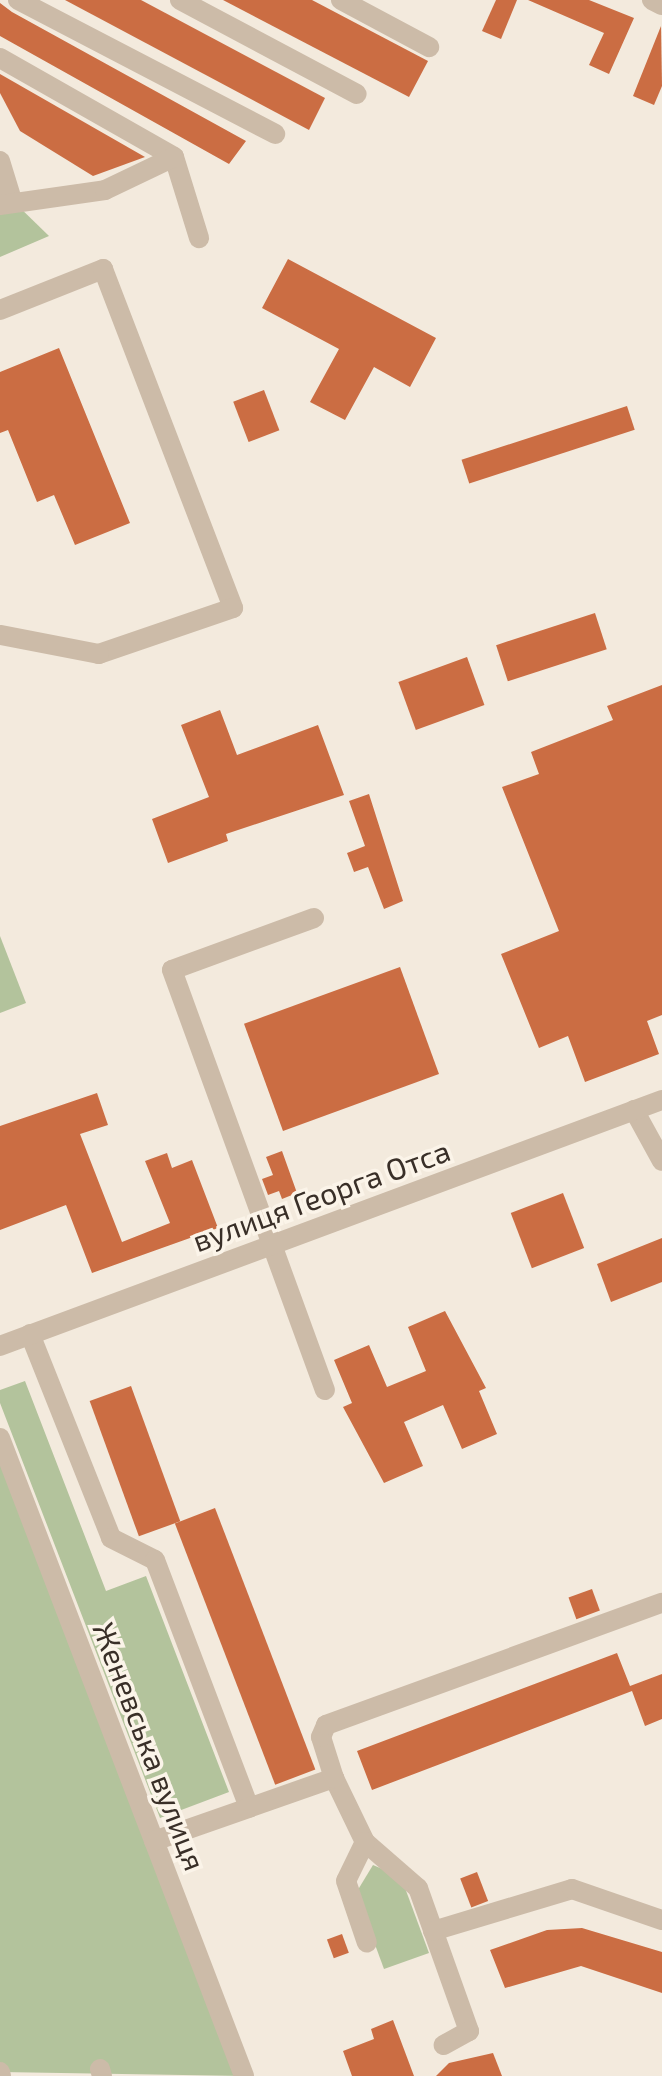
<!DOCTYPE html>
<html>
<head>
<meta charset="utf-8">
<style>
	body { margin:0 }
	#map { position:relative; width:662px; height:2076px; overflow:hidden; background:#f3eadd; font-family:"Exo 2",sans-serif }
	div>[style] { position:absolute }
	.green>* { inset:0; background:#b3c39c }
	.building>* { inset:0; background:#cb6d43; transform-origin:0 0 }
	.minor>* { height:20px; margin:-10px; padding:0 10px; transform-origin:10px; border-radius:10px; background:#ccbba8 }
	span { translate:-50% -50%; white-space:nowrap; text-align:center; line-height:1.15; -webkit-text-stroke:7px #fbf4e9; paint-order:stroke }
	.street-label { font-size:30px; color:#392f28 }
</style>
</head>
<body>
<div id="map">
	<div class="green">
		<div style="clip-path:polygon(12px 200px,49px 236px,0 257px,0 205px)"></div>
		<div style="clip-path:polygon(0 936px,26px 1003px,0 1013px)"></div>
		<div style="clip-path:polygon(25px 1381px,106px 1591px,146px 1576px,229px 1792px,160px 1818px,0 1403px,0 1390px)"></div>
		<div style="clip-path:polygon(0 1438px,244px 2076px,0 2072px)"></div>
		<div style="clip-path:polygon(373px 1865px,401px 1877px,429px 1953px,384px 1969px,356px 1893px)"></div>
	</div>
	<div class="building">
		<div style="clip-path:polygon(65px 0,141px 0,325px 98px,309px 130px)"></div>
		<div style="clip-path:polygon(223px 0,312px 0,428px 61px,409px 97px)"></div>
		<div style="clip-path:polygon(496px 0,517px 0,501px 39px,482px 31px)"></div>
		<div style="clip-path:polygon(528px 0,589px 0,634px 18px,609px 74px,589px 65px,604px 33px)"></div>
		<div style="clip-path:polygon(0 3px,12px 12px,246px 141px,229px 164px,0 36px)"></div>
		<div style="clip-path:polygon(661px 26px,662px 86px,654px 105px,633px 96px)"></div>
		<div style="clip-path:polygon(0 74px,145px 157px,93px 176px,20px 131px,0 93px)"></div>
		<div style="clip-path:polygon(288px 259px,436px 338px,410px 387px,374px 367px,345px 420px,310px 402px,339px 349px,262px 308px)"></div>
		<div style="clip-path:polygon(59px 348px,130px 523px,75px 545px,54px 495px,37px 502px,8px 430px,0 433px,0 372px)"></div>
		<div style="left:264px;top:390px;width:43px;height:33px;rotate:69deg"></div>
		<div style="left:627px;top:406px;width:25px;height:174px;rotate:72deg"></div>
		<div style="left:595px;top:613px;width:38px;height:104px;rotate:72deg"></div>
		<div style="left:467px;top:657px;width:51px;height:73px;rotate:70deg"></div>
		<div style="clip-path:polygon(662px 685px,662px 1015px,647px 1021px,659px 1054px,585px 1082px,568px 1036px,539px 1048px,501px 954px,559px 931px,502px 787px,539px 774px,531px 752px,613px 720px,607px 706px)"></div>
		<div style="clip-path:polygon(220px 710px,237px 755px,318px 725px,344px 795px,226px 834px,228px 841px,168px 863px,152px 819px,209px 797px,181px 725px)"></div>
		<div style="clip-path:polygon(369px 794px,403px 901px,384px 909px,368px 867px,354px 872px,347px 853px,365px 846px,349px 801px)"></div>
		<div style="left:400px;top:967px;width:114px;height:166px;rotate:70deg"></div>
		<div style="clip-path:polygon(97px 1093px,108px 1125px,80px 1134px,122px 1242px,170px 1223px,145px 1161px,167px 1153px,172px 1168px,192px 1160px,218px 1228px,92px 1273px,66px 1205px,0 1230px,0 1126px)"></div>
		<div style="clip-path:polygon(282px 1151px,297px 1193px,282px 1199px,279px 1191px,268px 1195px,262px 1179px,273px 1175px,266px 1157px)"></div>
		<div style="left:563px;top:1193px;width:59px;height:56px;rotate:69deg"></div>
		<div style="clip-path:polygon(662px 1238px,662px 1282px,611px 1302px,597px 1264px)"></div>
		<div style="clip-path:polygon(445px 1311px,486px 1388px,479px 1391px,497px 1434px,462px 1449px,443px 1405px,404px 1422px,423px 1466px,384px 1483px,343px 1407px,352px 1403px,334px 1360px,369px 1345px,387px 1387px,426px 1371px,408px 1327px)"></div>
		<div style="left:131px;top:1386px;width:144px;height:44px;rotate:70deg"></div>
		<div style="left:215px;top:1508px;width:280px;height:43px;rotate:69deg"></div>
		<div style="left:592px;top:1589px;width:23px;height:25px;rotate:70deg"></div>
		<div style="clip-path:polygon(617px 1653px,630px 1686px,662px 1674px,662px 1719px,645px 1726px,632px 1691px,372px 1790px,357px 1751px)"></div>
		<div style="left:477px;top:1872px;width:31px;height:18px;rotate:69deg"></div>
		<div style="clip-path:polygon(582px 1928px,662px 1952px,662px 1993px,581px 1966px,505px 1988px,490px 1950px,547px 1930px)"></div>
		<div style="left:342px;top:1934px;width:20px;height:16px;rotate:70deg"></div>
		<div style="clip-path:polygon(393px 2020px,414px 2076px,352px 2076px,343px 2051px,374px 2039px,371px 2029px)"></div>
		<div style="clip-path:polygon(493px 2053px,502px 2076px,436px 2076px,449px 2063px)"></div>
	</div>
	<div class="minor">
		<div style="left:18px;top:0;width:290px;rotate:27.5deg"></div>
		<div style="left:180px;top:0;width:200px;rotate:28deg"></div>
		<div style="left:341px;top:0;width:100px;rotate:28.1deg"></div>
		<div style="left:652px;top:0;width:11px;rotate:27deg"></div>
		<div style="left:0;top:58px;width:200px;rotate:29.6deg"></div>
		<div style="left:174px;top:157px;width:85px;rotate:72.8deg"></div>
		<div style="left:0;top:161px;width:41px;rotate:72.9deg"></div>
		<div style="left:0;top:205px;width:106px;rotate:-8.1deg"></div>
		<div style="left:105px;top:190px;width:76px;rotate:-25.6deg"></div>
		<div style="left:0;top:310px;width:111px;rotate:-21.7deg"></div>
		<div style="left:103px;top:269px;width:363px;rotate:69deg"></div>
		<div style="left:233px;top:608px;width:142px;rotate:161.1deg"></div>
		<div style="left:99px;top:654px;width:101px;rotate:-169.1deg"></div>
		<div style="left:314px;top:918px;width:151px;rotate:159.9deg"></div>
		<div style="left:172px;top:970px;width:447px;rotate:70deg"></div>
		<div style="left:634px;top:1110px;width:58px;rotate:61.2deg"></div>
		<div style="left:30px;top:1334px;width:219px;rotate:68.3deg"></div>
		<div style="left:111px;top:1538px;width:49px;rotate:26.6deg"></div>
		<div style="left:155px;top:1560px;width:265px;rotate:69.2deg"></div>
		<div style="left:0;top:1346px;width:706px;rotate:-20.39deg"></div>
		<div style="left:0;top:1438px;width:683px;rotate:69.07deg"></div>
		<div style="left:334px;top:1778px;width:71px;rotate:64.2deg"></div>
		<div style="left:365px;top:1842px;width:70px;rotate:41deg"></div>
		<div style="left:418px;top:1888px;width:152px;rotate:70.4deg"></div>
		<div style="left:469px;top:2031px;width:29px;rotate:151deg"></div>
		<div style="left:154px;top:1841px;width:191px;rotate:-19.3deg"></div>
		<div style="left:334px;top:1778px;width:43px;rotate:-107.6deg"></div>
		<div style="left:321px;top:1737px;width:13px;rotate:-67deg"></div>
		<div style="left:326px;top:1725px;width:357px;rotate:-20deg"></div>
		<div style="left:365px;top:1842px;width:43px;rotate:116deg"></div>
		<div style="left:346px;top:1881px;width:65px;rotate:71.3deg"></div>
		<div style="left:433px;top:1931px;width:145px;rotate:-16.8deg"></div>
		<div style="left:572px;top:1889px;width:95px;rotate:19deg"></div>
		<div style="left:100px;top:2069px;width:7px;rotate:74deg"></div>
		<div style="left:0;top:2072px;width:4px;rotate:76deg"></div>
	</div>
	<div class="street-label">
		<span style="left:321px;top:1195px;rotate:-20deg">вулиця Георга Отса</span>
		<span style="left:150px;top:1746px;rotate:69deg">Женевська вулиця</span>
	</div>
</div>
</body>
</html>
